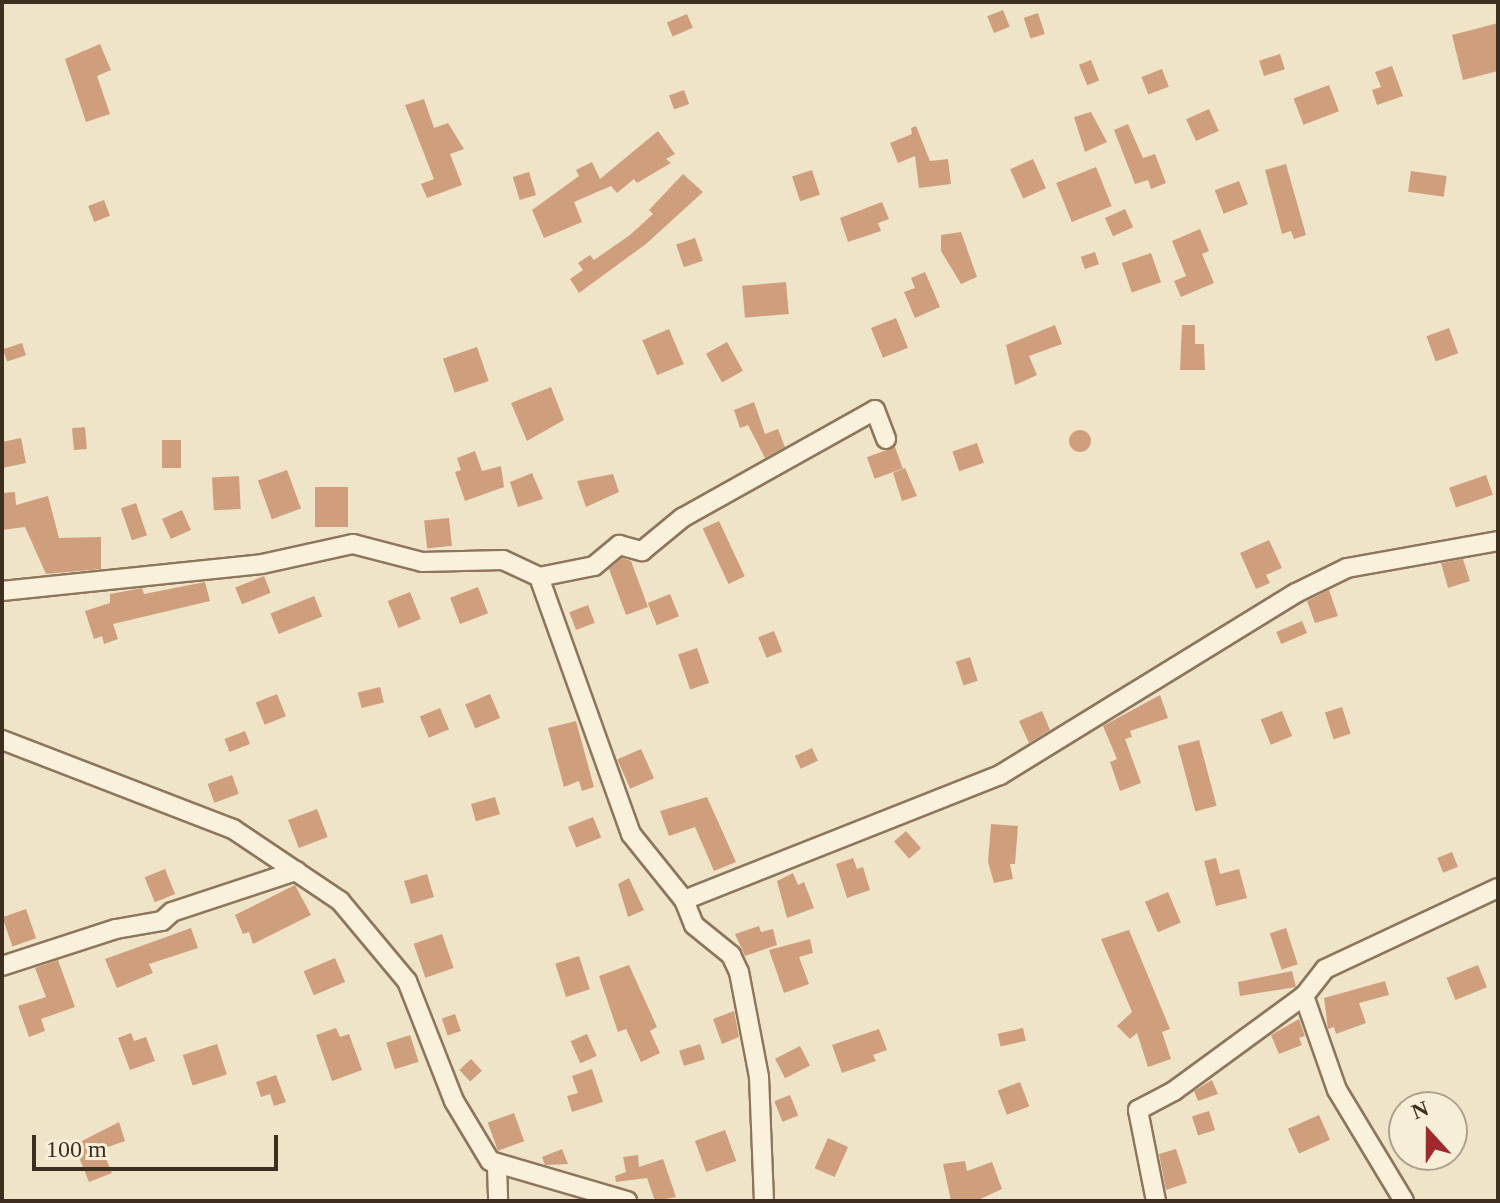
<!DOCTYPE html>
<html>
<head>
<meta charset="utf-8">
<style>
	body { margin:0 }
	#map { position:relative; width:1500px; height:1203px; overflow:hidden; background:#f0e4c8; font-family:Georgia,serif }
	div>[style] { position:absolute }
	.building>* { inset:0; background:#cf9f7d; transform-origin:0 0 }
	.round { border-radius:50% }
	.roads { filter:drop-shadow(2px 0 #8d765c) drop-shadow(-2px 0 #8d765c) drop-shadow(0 2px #8d765c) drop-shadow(0 -2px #8d765c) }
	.minor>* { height:18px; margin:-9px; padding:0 9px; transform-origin:9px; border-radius:9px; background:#faf1dc }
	span { translate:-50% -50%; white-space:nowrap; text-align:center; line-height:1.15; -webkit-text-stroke:7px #f7eed8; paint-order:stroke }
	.frame { position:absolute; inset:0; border:4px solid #3d2e20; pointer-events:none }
	.north { position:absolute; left:1388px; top:1091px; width:80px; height:80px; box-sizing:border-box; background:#f7eed8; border:2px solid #ada18e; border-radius:50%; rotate:339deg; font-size:22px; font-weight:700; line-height:32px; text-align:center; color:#3d2e20 }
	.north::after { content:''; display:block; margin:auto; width:28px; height:36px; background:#9e2a2b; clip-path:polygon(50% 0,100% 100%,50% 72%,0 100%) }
	.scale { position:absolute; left:32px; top:1135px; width:246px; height:36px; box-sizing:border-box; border:4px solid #3d2e20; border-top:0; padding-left:10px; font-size:24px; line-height:28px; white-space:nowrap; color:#3d2e20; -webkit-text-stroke:6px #f7eed8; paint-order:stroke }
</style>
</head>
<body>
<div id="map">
	<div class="building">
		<div style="left:1003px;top:10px;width:18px;height:17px;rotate:68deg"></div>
		<div style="left:1038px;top:13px;width:22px;height:15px;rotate:72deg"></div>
		<div style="left:687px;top:14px;width:15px;height:22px;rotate:67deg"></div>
		<div style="clip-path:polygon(1498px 23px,1498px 71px,1463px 80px,1452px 35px)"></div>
		<div style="clip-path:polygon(100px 44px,111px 70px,97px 76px,110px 114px,86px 122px,65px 59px)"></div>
		<div style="left:1280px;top:54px;width:16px;height:22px;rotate:72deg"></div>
		<div style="left:1091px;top:60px;width:22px;height:13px;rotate:68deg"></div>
		<div style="clip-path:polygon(1392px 66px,1403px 96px,1377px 105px,1372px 90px,1381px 87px,1375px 72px)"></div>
		<div style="left:1162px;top:69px;width:19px;height:22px;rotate:69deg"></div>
		<div style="left:1329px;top:85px;width:28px;height:38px;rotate:69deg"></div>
		<div style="left:684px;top:90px;width:15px;height:16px;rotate:70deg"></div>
		<div style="clip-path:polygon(424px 99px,434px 128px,448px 123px,464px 149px,450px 154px,462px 185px,427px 198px,421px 184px,434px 179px,405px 105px)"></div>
		<div style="left:1209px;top:109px;width:24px;height:25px;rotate:66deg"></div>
		<div style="clip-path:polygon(1091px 112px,1107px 142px,1085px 152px,1074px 117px)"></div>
		<div style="clip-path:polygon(1128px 124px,1143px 158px,1155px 154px,1166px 183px,1151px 189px,1148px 180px,1135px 184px,1114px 130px)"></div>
		<div style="clip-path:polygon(916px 126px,930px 161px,948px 159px,951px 184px,919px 188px,915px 156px,898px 163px,890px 143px,912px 134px,911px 128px)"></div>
		<div style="clip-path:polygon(658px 131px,675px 154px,666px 159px,671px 163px,637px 183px,634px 179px,617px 193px,611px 186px,574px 202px,582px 222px,544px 238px,532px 210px,579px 176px,576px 170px,592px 162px,600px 179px)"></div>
		<div style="left:1033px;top:159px;width:32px;height:25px;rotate:66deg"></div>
		<div style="clip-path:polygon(1286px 164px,1306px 235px,1294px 239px,1291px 231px,1282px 234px,1265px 170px)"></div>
		<div style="left:1096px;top:167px;width:42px;height:43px;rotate:68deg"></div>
		<div style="left:812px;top:170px;width:26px;height:21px;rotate:72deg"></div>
		<div style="left:1411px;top:171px;width:36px;height:21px;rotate:8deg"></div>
		<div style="left:529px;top:172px;width:24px;height:17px;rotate:73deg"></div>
		<div style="clip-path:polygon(683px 174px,703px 192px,646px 244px,579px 293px,570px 279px,583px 270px,578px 263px,590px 255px,594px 260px,630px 235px,653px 214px,649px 210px)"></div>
		<div style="left:1239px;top:181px;width:25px;height:26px;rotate:69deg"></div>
		<div style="left:104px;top:200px;width:17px;height:17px;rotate:69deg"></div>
		<div style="clip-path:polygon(882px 202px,889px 219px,878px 223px,881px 231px,848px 242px,840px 218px)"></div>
		<div style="left:1125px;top:209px;width:20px;height:22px;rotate:66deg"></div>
		<div style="clip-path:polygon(1200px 229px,1209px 251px,1202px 254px,1214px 283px,1181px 297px,1174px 281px,1186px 276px,1172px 241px)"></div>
		<div style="clip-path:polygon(961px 232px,977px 277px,961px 284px,941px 251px,941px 235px)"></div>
		<div style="left:695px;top:238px;width:24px;height:20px;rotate:71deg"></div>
		<div style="left:1095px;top:252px;width:13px;height:15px;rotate:72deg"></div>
		<div style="left:1151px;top:253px;width:31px;height:31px;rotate:71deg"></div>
		<div style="clip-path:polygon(925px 272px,940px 307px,915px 318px,904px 292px,915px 288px,911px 278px)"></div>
		<div style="left:786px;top:282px;width:32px;height:44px;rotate:85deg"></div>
		<div style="left:896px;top:318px;width:32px;height:27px;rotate:68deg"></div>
		<div style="clip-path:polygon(1055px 325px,1062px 344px,1029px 356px,1037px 375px,1015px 385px,1006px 345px)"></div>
		<div style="clip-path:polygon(1182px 325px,1195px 325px,1195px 344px,1204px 344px,1205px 370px,1180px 370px)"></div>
		<div style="left:1449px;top:328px;width:27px;height:24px;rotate:70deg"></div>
		<div style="left:669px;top:329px;width:38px;height:29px;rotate:67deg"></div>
		<div style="left:727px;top:342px;width:33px;height:24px;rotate:61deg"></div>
		<div style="left:22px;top:343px;width:13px;height:20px;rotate:72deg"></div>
		<div style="left:477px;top:347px;width:36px;height:36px;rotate:71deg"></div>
		<div style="clip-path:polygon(551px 387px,564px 420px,527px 441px,511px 403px)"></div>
		<div style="clip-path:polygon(754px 402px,765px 434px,778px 429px,785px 447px,765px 458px,748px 425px,740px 428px,734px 410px)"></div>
		<div style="left:85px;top:427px;width:22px;height:13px;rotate:85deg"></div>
		<div class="round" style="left:1069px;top:430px;width:22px;height:22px"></div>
		<div style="clip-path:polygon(21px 438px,26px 463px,2px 468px,2px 442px)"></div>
		<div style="left:162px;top:440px;width:19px;height:28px"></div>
		<div style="left:977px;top:443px;width:21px;height:26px;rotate:71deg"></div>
		<div style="left:895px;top:447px;width:23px;height:30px;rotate:70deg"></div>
		<div style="clip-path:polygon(475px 451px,482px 471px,501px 466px,504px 487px,465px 501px,455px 472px,461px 470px,457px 458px)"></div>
		<div style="clip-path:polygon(905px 468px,917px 496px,902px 501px,893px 473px)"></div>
		<div style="left:287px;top:470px;width:41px;height:31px;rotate:70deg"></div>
		<div style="clip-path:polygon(532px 473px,543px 499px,518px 507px,510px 482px)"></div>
		<div style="clip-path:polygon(613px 474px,619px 492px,586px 507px,577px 481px)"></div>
		<div style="left:1486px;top:475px;width:21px;height:39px;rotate:71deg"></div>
		<div style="left:239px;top:476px;width:33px;height:27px;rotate:87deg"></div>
		<div style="left:315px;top:487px;width:33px;height:40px"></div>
		<div style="clip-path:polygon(15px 492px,16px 505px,48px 496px,59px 538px,101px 537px,101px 569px,46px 574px,25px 527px,2px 530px,2px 493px)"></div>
		<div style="left:136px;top:503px;width:34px;height:16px;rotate:71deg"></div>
		<div style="left:182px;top:510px;width:22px;height:22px;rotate:66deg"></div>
		<div style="left:449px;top:518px;width:28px;height:25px;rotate:84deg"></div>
		<div style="left:719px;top:521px;width:61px;height:18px;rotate:65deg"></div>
		<div style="clip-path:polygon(1269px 540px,1282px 568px,1266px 575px,1270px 583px,1256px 589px,1240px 553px)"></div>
		<div style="clip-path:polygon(622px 558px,631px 561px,648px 607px,626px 615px,609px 569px)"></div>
		<div style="clip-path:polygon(1463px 559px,1470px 581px,1448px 588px,1441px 563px)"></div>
		<div style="left:264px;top:576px;width:18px;height:31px;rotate:68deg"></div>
		<div style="clip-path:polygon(205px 582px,210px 601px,113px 624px,118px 639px,104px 644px,102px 636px,94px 639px,85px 611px,110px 603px,110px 594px,142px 588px,144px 594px)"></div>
		<div style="left:478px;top:587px;width:28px;height:30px;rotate:69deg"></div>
		<div style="clip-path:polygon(1329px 590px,1338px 616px,1315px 623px,1307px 601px)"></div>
		<div style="left:410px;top:592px;width:29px;height:24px;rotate:68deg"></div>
		<div style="left:670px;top:594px;width:24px;height:24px;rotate:68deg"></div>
		<div style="left:314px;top:596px;width:22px;height:47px;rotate:68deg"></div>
		<div style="left:588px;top:605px;width:19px;height:20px;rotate:69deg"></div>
		<div style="left:1302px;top:621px;width:13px;height:28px;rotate:67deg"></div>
		<div style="left:774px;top:631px;width:22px;height:17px;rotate:68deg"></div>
		<div style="left:697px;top:648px;width:37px;height:20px;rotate:71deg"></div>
		<div style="left:970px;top:657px;width:25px;height:15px;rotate:72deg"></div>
		<div style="left:380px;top:687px;width:16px;height:23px;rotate:76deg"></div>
		<div style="left:277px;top:694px;width:24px;height:23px;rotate:68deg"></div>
		<div style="left:490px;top:694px;width:26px;height:27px;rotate:67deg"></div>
		<div style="clip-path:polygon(1160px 695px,1168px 718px,1130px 731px,1132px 737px,1125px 739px,1141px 783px,1120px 791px,1110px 762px,1117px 759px,1103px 726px)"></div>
		<div style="left:1342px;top:707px;width:28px;height:18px;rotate:72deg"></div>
		<div style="left:440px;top:708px;width:23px;height:22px;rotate:67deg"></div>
		<div style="clip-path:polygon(1042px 711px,1050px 730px,1029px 743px,1019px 721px)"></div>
		<div style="left:1282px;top:711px;width:27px;height:23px;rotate:68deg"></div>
		<div style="clip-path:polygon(576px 721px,594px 787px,582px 791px,579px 781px,564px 787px,548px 728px)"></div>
		<div style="left:245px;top:731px;width:14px;height:22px;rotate:69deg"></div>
		<div style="left:1199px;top:740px;width:68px;height:22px;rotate:75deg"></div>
		<div style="left:812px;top:748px;width:14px;height:19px;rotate:65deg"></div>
		<div style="left:641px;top:749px;width:32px;height:26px;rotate:66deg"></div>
		<div style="left:232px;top:775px;width:20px;height:26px;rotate:70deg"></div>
		<div style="left:495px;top:797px;width:18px;height:25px;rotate:74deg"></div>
		<div style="clip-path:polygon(707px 797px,736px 862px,714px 871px,695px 827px,669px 836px,660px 811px)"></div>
		<div style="left:317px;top:809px;width:30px;height:31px;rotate:69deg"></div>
		<div style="left:593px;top:817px;width:22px;height:27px;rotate:68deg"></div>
		<div style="clip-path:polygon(991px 824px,1018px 826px,1015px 864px,1010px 864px,1013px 879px,994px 883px,988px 862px)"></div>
		<div style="left:906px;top:831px;width:23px;height:16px;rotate:49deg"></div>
		<div style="left:1452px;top:852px;width:16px;height:16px;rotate:68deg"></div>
		<div style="clip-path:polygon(853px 858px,857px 869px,863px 867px,870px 890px,847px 898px,836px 864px)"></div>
		<div style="clip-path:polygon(1216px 858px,1220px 874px,1239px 869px,1247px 898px,1216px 906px,1204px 861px)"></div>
		<div style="left:165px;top:869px;width:27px;height:22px;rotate:68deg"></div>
		<div style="clip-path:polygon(793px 873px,798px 885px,804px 882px,814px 908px,787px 918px,777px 881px)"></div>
		<div style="left:427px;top:874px;width:24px;height:24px;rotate:73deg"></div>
		<div style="clip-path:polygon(629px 878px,644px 910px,628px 917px,618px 884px)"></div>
		<div style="clip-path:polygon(295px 885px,311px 915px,253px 944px,249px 932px,243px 934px,235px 915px)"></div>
		<div style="left:1168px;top:892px;width:33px;height:25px;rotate:67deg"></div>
		<div style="left:26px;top:909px;width:31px;height:25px;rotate:71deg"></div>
		<div style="clip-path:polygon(759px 926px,761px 932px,773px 929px,777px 945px,745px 956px,735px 934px)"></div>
		<div style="clip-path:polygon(191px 928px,198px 948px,149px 964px,153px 973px,117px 988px,105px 959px)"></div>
		<div style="left:1286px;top:928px;width:38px;height:17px;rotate:72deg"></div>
		<div style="clip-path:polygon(1129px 930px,1170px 1029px,1162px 1032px,1171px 1059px,1148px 1067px,1137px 1033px,1130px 1039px,1117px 1026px,1132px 1012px,1101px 939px)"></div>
		<div style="left:442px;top:934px;width:36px;height:30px;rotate:71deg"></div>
		<div style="clip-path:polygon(810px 939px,813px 953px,799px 957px,809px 984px,784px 993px,769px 950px)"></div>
		<div style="left:579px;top:956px;width:35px;height:25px;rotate:72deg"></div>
		<div style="left:335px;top:958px;width:26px;height:34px;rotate:67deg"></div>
		<div style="clip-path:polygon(58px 960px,75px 1007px,41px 1019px,45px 1031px,29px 1037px,18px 1006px,46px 997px,35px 968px)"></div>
		<div style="clip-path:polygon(629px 965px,657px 1027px,650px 1031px,660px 1053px,641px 1062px,626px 1029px,618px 1032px,599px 976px)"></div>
		<div style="left:1478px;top:965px;width:24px;height:34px;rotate:68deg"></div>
		<div style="clip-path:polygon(1292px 971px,1296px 987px,1240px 996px,1238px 982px)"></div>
		<div style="clip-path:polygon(1385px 981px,1389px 995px,1359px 1003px,1366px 1023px,1336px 1034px,1334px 1027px,1328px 1029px,1324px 998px)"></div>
		<div style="clip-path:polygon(734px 1011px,739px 1037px,722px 1044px,713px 1019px)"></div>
		<div style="left:455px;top:1014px;width:18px;height:14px;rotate:71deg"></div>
		<div style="clip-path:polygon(1299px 1019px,1305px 1036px,1299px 1038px,1302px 1045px,1279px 1054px,1271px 1035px)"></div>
		<div style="clip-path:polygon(336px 1028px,340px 1037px,349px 1034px,362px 1070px,332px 1081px,316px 1035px)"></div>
		<div style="left:1023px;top:1028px;width:13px;height:26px;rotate:77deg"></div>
		<div style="clip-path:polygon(879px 1029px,887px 1050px,873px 1055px,876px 1061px,842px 1073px,832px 1045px)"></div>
		<div style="clip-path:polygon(131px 1033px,134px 1041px,146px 1037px,155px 1061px,130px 1070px,118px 1038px)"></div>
		<div style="left:587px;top:1034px;width:24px;height:18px;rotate:66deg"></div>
		<div style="left:410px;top:1035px;width:28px;height:25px;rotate:72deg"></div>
		<div style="left:217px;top:1044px;width:32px;height:36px;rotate:72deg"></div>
		<div style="left:700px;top:1044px;width:16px;height:22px;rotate:72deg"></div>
		<div style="left:800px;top:1046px;width:22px;height:28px;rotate:63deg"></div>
		<div style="left:471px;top:1059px;width:16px;height:16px;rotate:47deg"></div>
		<div style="clip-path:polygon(592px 1069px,603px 1102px,572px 1112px,567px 1096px,578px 1093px,572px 1076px)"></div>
		<div style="clip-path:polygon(276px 1075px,286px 1102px,274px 1106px,270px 1094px,261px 1097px,256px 1082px)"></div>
		<div style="clip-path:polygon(1212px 1080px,1218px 1094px,1198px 1101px,1194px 1091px)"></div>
		<div style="left:1020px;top:1082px;width:26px;height:24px;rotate:69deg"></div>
		<div style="left:790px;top:1095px;width:22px;height:17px;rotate:68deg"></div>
		<div style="left:1209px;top:1111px;width:20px;height:18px;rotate:72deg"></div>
		<div style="left:514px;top:1113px;width:30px;height:28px;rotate:70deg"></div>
		<div style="left:1319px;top:1115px;width:27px;height:34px;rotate:66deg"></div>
		<div style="clip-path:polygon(119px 1122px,125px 1141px,102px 1149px,112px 1173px,89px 1182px,74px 1145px)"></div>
		<div style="left:725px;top:1130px;width:33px;height:32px;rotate:70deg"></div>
		<div style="left:828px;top:1138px;width:22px;height:33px;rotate:24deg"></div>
		<div style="clip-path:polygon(562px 1149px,568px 1164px,545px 1165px,542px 1157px)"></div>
		<div style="clip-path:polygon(1176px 1149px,1187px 1183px,1166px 1190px,1159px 1154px)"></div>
		<div style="clip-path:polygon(638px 1155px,639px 1167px,663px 1159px,676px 1197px,655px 1201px,647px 1178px,616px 1182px,615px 1176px,626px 1172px,623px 1157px)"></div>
		<div style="clip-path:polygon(965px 1161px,967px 1171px,992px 1162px,1002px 1189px,976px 1201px,951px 1201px,943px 1164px)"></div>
	</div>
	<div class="roads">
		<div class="minor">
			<div style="left:539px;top:577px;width:273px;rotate:70.3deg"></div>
			<div style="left:631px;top:834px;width:85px;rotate:51.2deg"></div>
			<div style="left:684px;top:900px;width:27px;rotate:68deg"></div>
			<div style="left:694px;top:925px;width:48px;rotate:39deg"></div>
			<div style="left:731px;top:955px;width:19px;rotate:65deg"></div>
			<div style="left:739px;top:972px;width:107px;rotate:79.2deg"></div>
			<div style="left:759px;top:1077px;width:124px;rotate:87.7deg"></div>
			<div style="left:2px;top:591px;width:261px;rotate:-5.9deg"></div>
			<div style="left:262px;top:564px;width:93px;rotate:-12.4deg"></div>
			<div style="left:353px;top:544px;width:71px;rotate:14.6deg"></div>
			<div style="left:422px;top:562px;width:81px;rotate:-1.4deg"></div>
			<div style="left:503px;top:560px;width:40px;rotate:25deg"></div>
			<div style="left:539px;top:577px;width:56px;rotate:-11.3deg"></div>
			<div style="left:594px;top:566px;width:33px;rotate:-40deg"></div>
			<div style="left:619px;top:545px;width:24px;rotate:15deg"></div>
			<div style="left:642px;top:551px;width:52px;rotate:-39.5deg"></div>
			<div style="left:682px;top:518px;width:221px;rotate:-29.2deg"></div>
			<div style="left:875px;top:410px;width:31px;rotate:69deg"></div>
			<div style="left:2px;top:740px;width:248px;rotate:21.1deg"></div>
			<div style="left:233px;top:829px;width:129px;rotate:33.9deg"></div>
			<div style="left:340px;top:901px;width:104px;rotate:50.1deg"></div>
			<div style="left:407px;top:981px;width:129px;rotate:68.6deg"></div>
			<div style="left:454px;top:1101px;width:70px;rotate:59deg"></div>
			<div style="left:490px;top:1161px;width:143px;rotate:16.3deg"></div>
			<div style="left:684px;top:900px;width:340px;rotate:-21.6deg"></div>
			<div style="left:1000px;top:775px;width:347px;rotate:-31.6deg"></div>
			<div style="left:1296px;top:593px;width:57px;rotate:-26.1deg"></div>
			<div style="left:1347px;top:568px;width:153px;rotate:-10.1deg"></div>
			<div style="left:2px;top:966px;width:120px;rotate:-18deg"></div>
			<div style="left:116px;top:929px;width:47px;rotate:-9.9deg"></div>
			<div style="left:162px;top:921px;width:13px;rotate:-42deg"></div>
			<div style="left:172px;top:912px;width:131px;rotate:-18.3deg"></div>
			<div style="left:497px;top:1167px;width:34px;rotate:88deg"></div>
			<div style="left:1156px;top:1201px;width:93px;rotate:-101.2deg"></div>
			<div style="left:1138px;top:1110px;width:41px;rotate:-27.8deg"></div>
			<div style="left:1174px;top:1091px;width:161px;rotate:-36.2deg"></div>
			<div style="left:1404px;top:1201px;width:130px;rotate:-121.1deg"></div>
			<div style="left:1337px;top:1090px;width:100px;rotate:-109.3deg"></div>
			<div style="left:1304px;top:996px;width:34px;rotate:-52deg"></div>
			<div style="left:1325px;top:969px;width:191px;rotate:-25.1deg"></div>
		</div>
	</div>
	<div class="frame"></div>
	<div class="north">N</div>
	<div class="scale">100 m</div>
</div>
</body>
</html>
